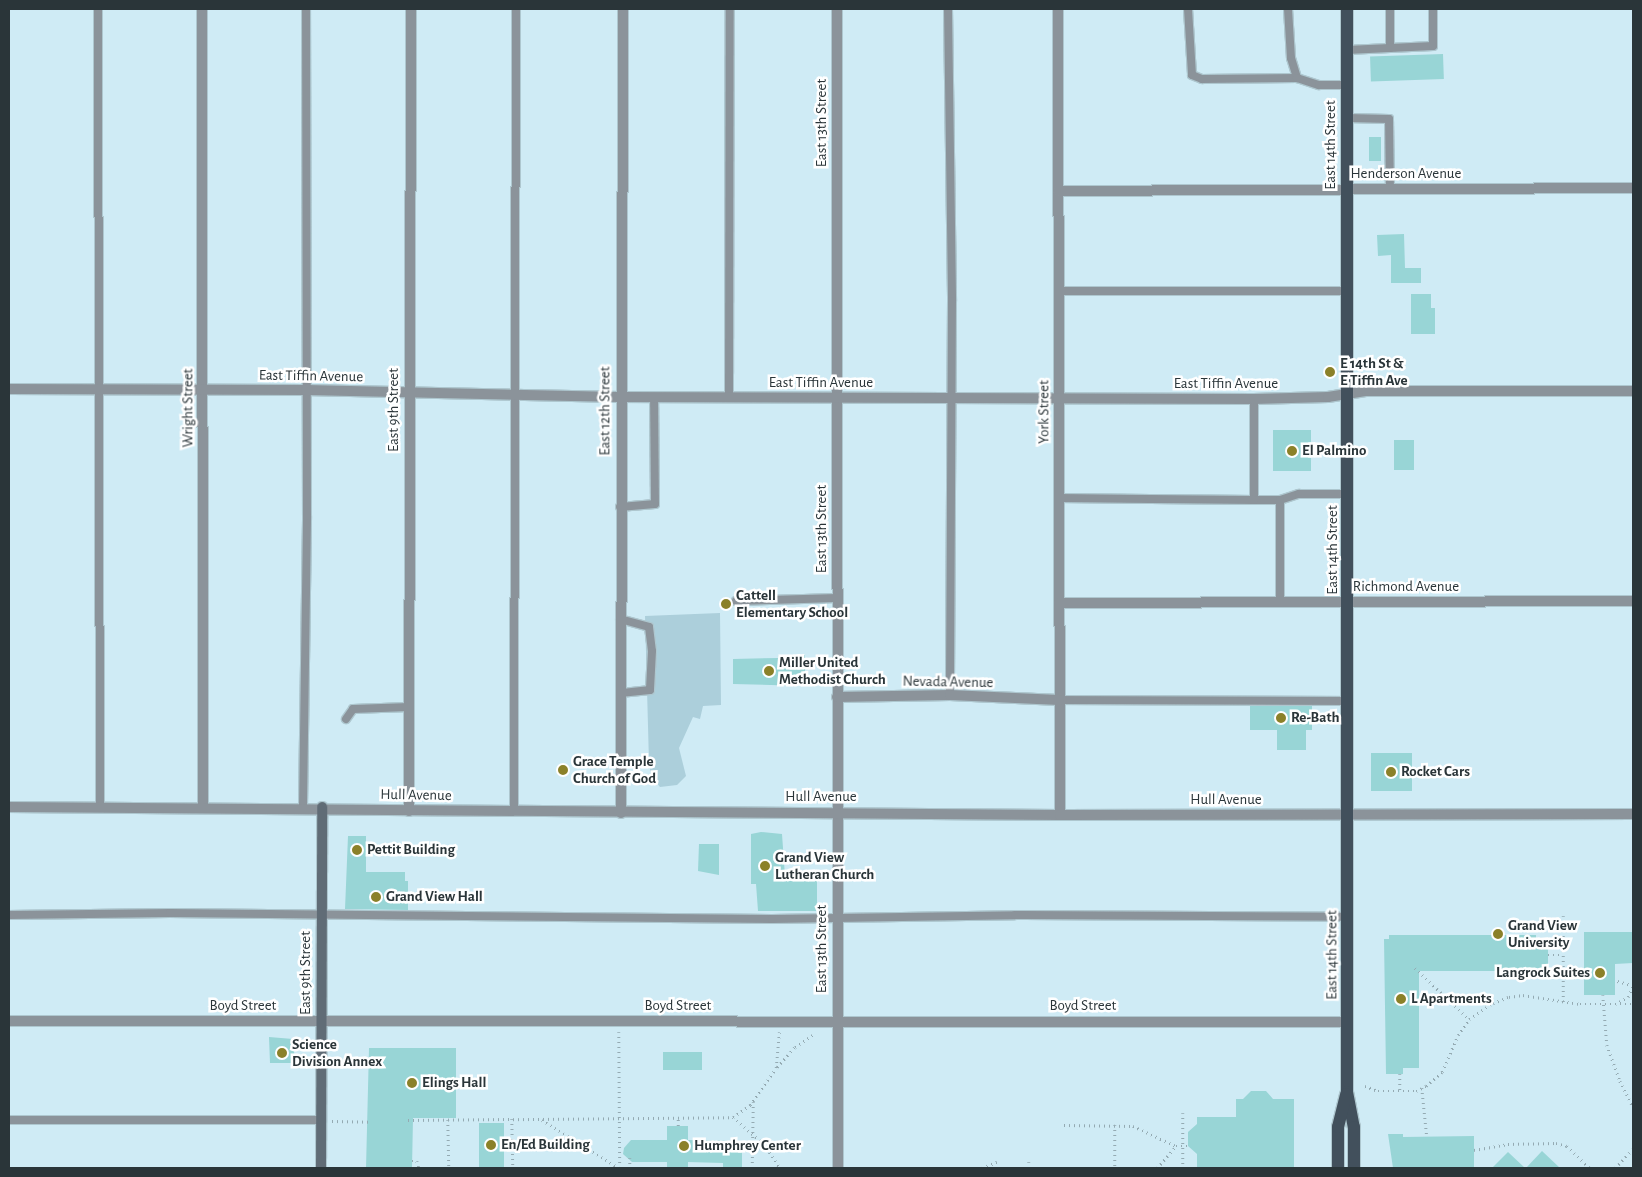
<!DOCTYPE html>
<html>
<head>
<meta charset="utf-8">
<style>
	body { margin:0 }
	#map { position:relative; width:1642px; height:1177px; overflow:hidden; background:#cfebf5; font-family:"Alegreya Sans",sans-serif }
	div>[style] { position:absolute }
	.green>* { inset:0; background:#accfdb }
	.building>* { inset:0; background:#98d5d6; transform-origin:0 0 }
	.path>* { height:2.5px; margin-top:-1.25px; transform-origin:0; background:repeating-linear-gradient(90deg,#94aab2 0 1px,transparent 0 5px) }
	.roads { filter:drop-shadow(1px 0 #aec7cf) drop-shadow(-1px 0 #aec7cf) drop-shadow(0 1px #aec7cf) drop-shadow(0 -1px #aec7cf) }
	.lane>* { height:8px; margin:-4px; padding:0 4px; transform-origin:4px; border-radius:4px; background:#8b939a }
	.street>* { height:10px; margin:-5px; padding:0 5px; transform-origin:5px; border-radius:5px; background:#8b939a }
	.secondary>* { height:10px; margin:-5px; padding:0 5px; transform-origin:5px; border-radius:5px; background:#606c76 }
	.primary>* { height:12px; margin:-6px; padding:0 6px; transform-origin:6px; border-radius:6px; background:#42505c }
	.dots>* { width:14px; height:14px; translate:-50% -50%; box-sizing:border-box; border:2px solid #fff; border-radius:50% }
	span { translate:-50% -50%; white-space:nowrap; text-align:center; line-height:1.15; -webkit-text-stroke:5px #fff; paint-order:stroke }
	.street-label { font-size:15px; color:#2a3539 }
	.poi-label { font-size:15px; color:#2a3539; font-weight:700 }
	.left { translate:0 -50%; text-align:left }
	.right { translate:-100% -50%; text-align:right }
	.frame { position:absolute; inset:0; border:10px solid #2a3539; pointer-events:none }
</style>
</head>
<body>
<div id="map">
	<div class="green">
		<div style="clip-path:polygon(720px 613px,721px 705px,703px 706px,700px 719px,693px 717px,679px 748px,686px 776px,677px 785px,660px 787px,651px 776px,649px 763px,645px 616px)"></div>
	</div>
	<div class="building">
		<div style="left:1443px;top:54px;width:25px;height:73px;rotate:88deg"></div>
		<div style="left:1369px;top:137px;width:12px;height:24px"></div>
		<div style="clip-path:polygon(1404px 234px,1405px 268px,1421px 268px,1421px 283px,1391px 283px,1391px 255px,1378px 256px,1377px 235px)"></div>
		<div style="clip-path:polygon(1411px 294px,1431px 294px,1431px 308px,1435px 308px,1435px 334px,1411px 334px)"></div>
		<div style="left:1273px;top:430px;width:38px;height:41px"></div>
		<div style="left:1394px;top:440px;width:20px;height:30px"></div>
		<div style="clip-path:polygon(778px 655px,805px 655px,805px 686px,733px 684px,733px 659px,778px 658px)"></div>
		<div style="clip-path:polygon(1250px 706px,1312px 706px,1312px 730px,1306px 730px,1306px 750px,1277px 750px,1277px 730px,1250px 730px)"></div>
		<div style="left:1412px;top:753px;width:38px;height:41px;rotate:90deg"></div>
		<div style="clip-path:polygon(761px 832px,782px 834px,785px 876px,788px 880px,817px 879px,817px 911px,758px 911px,756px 884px,751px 884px,751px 834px)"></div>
		<div style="clip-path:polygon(348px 836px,366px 836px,366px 872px,405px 872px,405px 881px,408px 881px,408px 910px,345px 909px)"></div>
		<div style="clip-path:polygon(699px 844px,719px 844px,719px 875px,698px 871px)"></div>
		<div style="clip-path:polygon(1584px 932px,1633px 932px,1633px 963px,1615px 964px,1615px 995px,1584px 995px)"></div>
		<div style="clip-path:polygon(1389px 935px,1536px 935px,1536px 939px,1548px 941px,1548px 968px,1536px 968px,1536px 971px,1419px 971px,1419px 1068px,1403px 1068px,1403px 1074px,1386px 1074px,1384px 939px,1389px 939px)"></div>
		<div style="clip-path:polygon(269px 1037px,293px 1039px,295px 1063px,270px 1063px)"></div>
		<div style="clip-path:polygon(369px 1048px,456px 1048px,456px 1118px,413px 1118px,412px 1168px,366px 1168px)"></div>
		<div style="left:663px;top:1052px;width:39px;height:18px"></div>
		<div style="clip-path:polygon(1251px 1091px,1266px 1091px,1273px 1099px,1294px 1099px,1294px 1168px,1197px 1168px,1197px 1154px,1188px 1146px,1188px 1132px,1197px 1124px,1197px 1117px,1236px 1117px,1236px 1099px,1243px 1099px)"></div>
		<div style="left:479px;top:1123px;width:25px;height:45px"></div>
		<div style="clip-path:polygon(667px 1126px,688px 1126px,688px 1140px,742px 1141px,742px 1168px,723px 1168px,723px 1163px,688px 1162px,688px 1168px,667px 1168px,667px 1162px,632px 1162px,623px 1154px,624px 1148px,631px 1140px,667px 1140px)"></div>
		<div style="clip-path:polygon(1388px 1134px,1403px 1134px,1403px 1137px,1474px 1136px,1474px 1168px,1393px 1168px)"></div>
		<div style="clip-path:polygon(1542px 1151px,1560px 1168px,1526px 1168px)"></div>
		<div style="clip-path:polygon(1508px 1152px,1525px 1168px,1492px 1168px)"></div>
	</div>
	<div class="path">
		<div style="left:1548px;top:955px;width:15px"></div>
		<div style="left:1415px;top:968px;width:74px;rotate:43.4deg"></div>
		<div style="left:1603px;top:995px;width:50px;rotate:85.4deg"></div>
		<div style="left:1607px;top:1045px;width:38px;rotate:70deg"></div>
		<div style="left:1620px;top:1081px;width:28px;rotate:63deg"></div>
		<div style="left:1563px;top:1002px;width:86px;rotate:-90deg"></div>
		<div style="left:1615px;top:1004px;width:15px;rotate:-28deg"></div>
		<div style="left:1628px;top:997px;width:12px;rotate:-66deg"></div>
		<div style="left:1633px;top:986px;width:19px;rotate:-164deg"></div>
		<div style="left:619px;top:1032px;width:136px;rotate:89.6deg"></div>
		<div style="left:296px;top:1048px;width:13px"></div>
		<div style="left:777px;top:1067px;width:27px;rotate:-48deg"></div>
		<div style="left:795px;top:1047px;width:23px;rotate:-34deg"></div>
		<div style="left:1400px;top:1074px;width:17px;rotate:90deg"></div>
		<div style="left:1365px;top:1086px;width:14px;rotate:21deg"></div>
		<div style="left:1378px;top:1091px;width:38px"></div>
		<div style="left:1416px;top:1091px;width:11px;rotate:-27deg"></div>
		<div style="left:1426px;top:1086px;width:21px;rotate:-41deg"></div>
		<div style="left:1442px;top:1072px;width:40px;rotate:-66.6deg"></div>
		<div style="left:1458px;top:1035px;width:19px;rotate:-55deg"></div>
		<div style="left:1469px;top:1019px;width:29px;rotate:-34deg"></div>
		<div style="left:1493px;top:1003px;width:17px;rotate:-21deg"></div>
		<div style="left:1509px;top:997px;width:14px;rotate:-8deg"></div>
		<div style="left:1523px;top:995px;width:58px;rotate:9deg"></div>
		<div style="left:1580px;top:1004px;width:53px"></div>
		<div style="left:1422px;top:1088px;width:49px;rotate:84.2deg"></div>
		<div style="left:1183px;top:1113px;width:55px;rotate:90deg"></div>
		<div style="left:733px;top:1117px;width:41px;rotate:41.1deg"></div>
		<div style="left:764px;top:1144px;width:29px;rotate:56deg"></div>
		<div style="left:512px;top:1119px;width:49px;rotate:88.8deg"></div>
		<div style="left:408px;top:1120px;width:325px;rotate:-0.5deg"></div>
		<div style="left:733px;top:1117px;width:21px;rotate:-35deg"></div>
		<div style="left:750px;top:1105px;width:45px;rotate:-54.9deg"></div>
		<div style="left:776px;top:1068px;width:36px;rotate:-85deg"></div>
		<div style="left:448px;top:1120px;width:48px;rotate:88.8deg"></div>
		<div style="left:542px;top:1120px;width:91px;rotate:31.9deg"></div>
		<div style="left:332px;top:1121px;width:39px;rotate:1deg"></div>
		<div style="left:1064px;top:1125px;width:69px;rotate:0.8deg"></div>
		<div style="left:1133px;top:1126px;width:47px;rotate:24.9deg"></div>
		<div style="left:1176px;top:1146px;width:12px"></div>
		<div style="left:1115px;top:1125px;width:43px;rotate:90deg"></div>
		<div style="left:678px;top:1126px;width:9px;rotate:-90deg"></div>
		<div style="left:1474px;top:1150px;width:35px;rotate:-10deg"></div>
		<div style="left:1508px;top:1144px;width:48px;rotate:-1.2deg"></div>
		<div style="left:1556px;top:1143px;width:11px;rotate:15deg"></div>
		<div style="left:1567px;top:1146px;width:32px;rotate:44deg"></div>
		<div style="left:630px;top:1158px;width:10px;rotate:90deg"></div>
		<div style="left:412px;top:1161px;width:5px"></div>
		<div style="left:417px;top:1161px;width:7px;rotate:74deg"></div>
		<div style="left:1029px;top:1162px;width:6px;rotate:90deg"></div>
		<div style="left:752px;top:1168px;width:66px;rotate:-89.1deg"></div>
		<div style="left:982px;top:1168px;width:16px;rotate:-22deg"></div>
		<div style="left:1157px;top:1168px;width:29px;rotate:-49deg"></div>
		<div style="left:1615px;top:1168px;width:26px;rotate:-47deg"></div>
	</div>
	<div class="roads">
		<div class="lane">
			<div style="left:98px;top:9px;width:798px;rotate:89.86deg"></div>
			<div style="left:948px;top:9px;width:292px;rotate:89.2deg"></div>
			<div style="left:952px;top:301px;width:394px;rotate:90.3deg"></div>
			<div style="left:1188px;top:9px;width:66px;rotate:86.5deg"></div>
			<div style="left:1192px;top:75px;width:11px;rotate:22deg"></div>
			<div style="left:1202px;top:79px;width:95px;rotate:-0.6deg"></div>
			<div style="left:1288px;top:9px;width:49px;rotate:86.5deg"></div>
			<div style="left:1291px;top:58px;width:21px;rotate:73deg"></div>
			<div style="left:1297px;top:78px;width:23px;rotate:18deg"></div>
			<div style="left:1319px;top:85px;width:28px"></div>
			<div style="left:1390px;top:48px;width:39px;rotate:-90deg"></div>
			<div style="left:1347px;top:50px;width:86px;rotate:-2.7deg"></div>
			<div style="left:1433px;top:46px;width:37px;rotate:-90deg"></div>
			<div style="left:1347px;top:118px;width:42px;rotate:1.4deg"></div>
			<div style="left:1389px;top:119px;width:70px;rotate:89.2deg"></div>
			<div style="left:1059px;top:291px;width:289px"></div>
			<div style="left:729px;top:397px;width:388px;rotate:-89.9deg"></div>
			<div style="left:1254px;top:399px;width:101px;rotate:90deg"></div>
			<div style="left:1254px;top:500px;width:26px"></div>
			<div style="left:1280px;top:500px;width:20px;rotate:-18deg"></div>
			<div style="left:1299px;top:494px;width:50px"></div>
			<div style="left:1059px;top:498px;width:195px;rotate:0.6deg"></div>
			<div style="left:1280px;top:500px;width:102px;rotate:90deg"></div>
			<div style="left:620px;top:507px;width:35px;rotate:-5deg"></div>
			<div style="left:655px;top:504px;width:107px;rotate:-90.5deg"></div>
			<div style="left:736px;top:601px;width:101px;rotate:-1.7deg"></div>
			<div style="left:620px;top:619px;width:30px;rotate:15deg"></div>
			<div style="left:649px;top:627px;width:24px;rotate:83deg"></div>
			<div style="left:652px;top:651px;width:39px;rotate:93deg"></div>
			<div style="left:650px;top:690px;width:30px;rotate:174deg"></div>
			<div style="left:1059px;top:700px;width:290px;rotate:0.2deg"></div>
			<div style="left:346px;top:719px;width:12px;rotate:-55deg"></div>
			<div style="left:353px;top:709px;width:56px;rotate:-2deg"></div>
			<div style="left:303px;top:807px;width:291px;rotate:-89.2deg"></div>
			<div style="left:307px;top:516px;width:507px;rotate:-90.11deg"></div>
			<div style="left:514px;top:810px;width:801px;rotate:-89.86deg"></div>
			<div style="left:9px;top:915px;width:161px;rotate:-0.7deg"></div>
			<div style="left:170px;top:913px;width:602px;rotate:0.57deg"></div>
			<div style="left:772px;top:919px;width:243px;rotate:-0.9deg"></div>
			<div style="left:1015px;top:915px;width:333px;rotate:0.3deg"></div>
			<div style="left:9px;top:1120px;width:312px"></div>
		</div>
		<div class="street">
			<div style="left:202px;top:9px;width:798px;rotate:89.93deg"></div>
			<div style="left:837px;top:9px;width:1159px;rotate:89.95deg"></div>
			<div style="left:1058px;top:9px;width:806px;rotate:89.86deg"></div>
			<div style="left:1058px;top:191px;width:575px;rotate:-0.3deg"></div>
			<div style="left:9px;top:389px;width:297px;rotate:0.2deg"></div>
			<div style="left:306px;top:390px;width:313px;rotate:1.3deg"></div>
			<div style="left:619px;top:397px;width:635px;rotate:0.18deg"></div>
			<div style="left:1254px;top:399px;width:74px;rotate:-1.5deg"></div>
			<div style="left:1328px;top:397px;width:38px;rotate:-9deg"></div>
			<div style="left:1366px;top:391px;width:267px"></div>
			<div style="left:1059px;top:603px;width:574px;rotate:-0.2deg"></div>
			<div style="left:837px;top:697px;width:113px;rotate:-1deg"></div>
			<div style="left:950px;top:695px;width:109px;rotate:2.6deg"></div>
			<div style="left:9px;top:807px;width:1051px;rotate:0.44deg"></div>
			<div style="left:1060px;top:815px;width:573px;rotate:-0.1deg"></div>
			<div style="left:409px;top:811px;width:802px;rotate:-89.86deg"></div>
			<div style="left:621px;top:813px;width:804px;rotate:-89.86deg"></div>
			<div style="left:9px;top:1021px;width:1339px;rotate:0.04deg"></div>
		</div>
		<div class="secondary">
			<div style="left:321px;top:1168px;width:361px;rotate:-89.8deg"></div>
		</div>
		<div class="primary">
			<div style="left:1347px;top:9px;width:1083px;rotate:90deg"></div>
			<div style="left:1347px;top:1092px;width:36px;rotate:79deg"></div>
			<div style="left:1354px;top:1127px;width:41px;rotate:90deg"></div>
			<div style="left:1338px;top:1168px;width:41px;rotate:-90deg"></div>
			<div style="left:1338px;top:1127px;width:34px;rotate:-76deg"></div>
		</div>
	</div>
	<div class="dots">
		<div style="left:1330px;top:372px;background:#8b8129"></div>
		<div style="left:1292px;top:451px;background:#8b8129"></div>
		<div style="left:726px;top:604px;background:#8b8129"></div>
		<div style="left:769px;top:671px;background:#8b8129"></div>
		<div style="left:1281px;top:718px;background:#8b8129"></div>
		<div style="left:563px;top:770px;background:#8b8129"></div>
		<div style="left:1391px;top:772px;background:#8b8129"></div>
		<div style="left:357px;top:850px;background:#8b8129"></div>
		<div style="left:765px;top:866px;background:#8b8129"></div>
		<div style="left:376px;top:897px;background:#8b8129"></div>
		<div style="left:1498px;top:934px;background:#8b8129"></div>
		<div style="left:1600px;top:973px;background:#8b8129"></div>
		<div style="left:1401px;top:999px;background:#8b8129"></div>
		<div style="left:282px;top:1053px;background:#8b8129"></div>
		<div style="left:412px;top:1083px;background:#8b8129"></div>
		<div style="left:491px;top:1145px;background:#8b8129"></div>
		<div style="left:684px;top:1146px;background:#8b8129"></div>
	</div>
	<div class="street-label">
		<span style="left:822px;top:123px;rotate:-90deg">East 13th Street</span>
		<span style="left:1331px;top:145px;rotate:-90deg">East 14th Street</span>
		<span style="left:1406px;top:174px">Henderson Avenue</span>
		<span style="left:311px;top:376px;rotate:1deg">East Tiffin Avenue</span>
		<span style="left:821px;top:383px">East Tiffin Avenue</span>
		<span style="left:1226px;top:384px">East Tiffin Avenue</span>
		<span style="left:188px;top:408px;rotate:-90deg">Wright Street</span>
		<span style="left:394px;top:410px;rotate:-90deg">East 9th Street</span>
		<span style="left:605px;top:411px;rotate:-90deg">East 12th Street</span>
		<span style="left:1044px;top:412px;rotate:-90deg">York Street</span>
		<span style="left:822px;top:529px;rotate:-90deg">East 13th Street</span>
		<span style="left:1333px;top:550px;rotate:-90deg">East 14th Street</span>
		<span style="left:1406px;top:587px">Richmond Avenue</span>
		<span style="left:948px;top:682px;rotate:1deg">Nevada Avenue</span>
		<span style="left:416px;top:795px;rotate:1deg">Hull Avenue</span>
		<span style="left:821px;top:797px">Hull Avenue</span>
		<span style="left:1226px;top:800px">Hull Avenue</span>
		<span style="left:822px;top:949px;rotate:-90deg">East 13th Street</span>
		<span style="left:1332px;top:955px;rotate:-90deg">East 14th Street</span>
		<span style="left:306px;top:973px;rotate:-90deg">East 9th Street</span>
		<span style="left:243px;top:1006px">Boyd Street</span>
		<span style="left:678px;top:1006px">Boyd Street</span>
		<span style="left:1083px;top:1006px">Boyd Street</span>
	</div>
	<div class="poi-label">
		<span class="left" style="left:1340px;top:372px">E 14th St &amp;<br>E Tiffin Ave</span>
		<span class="left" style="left:1302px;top:451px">El Palmino</span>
		<span class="left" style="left:736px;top:604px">Cattell<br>Elementary School</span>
		<span class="left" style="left:779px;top:671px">Miller United<br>Methodist Church</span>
		<span class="left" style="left:1291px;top:718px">Re-Bath</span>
		<span class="left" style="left:573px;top:770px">Grace Temple<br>Church of God</span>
		<span class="left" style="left:1401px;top:772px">Rocket Cars</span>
		<span class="left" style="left:367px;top:850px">Pettit Building</span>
		<span class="left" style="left:775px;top:866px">Grand View<br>Lutheran Church</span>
		<span class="left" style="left:386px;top:897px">Grand View Hall</span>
		<span class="left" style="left:1508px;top:934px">Grand View<br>University</span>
		<span class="right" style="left:1590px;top:973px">Langrock Suites</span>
		<span class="left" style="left:1411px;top:999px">L Apartments</span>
		<span class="left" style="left:292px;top:1053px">Science<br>Division Annex</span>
		<span class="left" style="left:422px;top:1083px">Elings Hall</span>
		<span class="left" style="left:501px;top:1145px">En/Ed Building</span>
		<span class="left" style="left:694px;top:1146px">Humphrey Center</span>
	</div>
	<div class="frame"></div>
</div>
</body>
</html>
